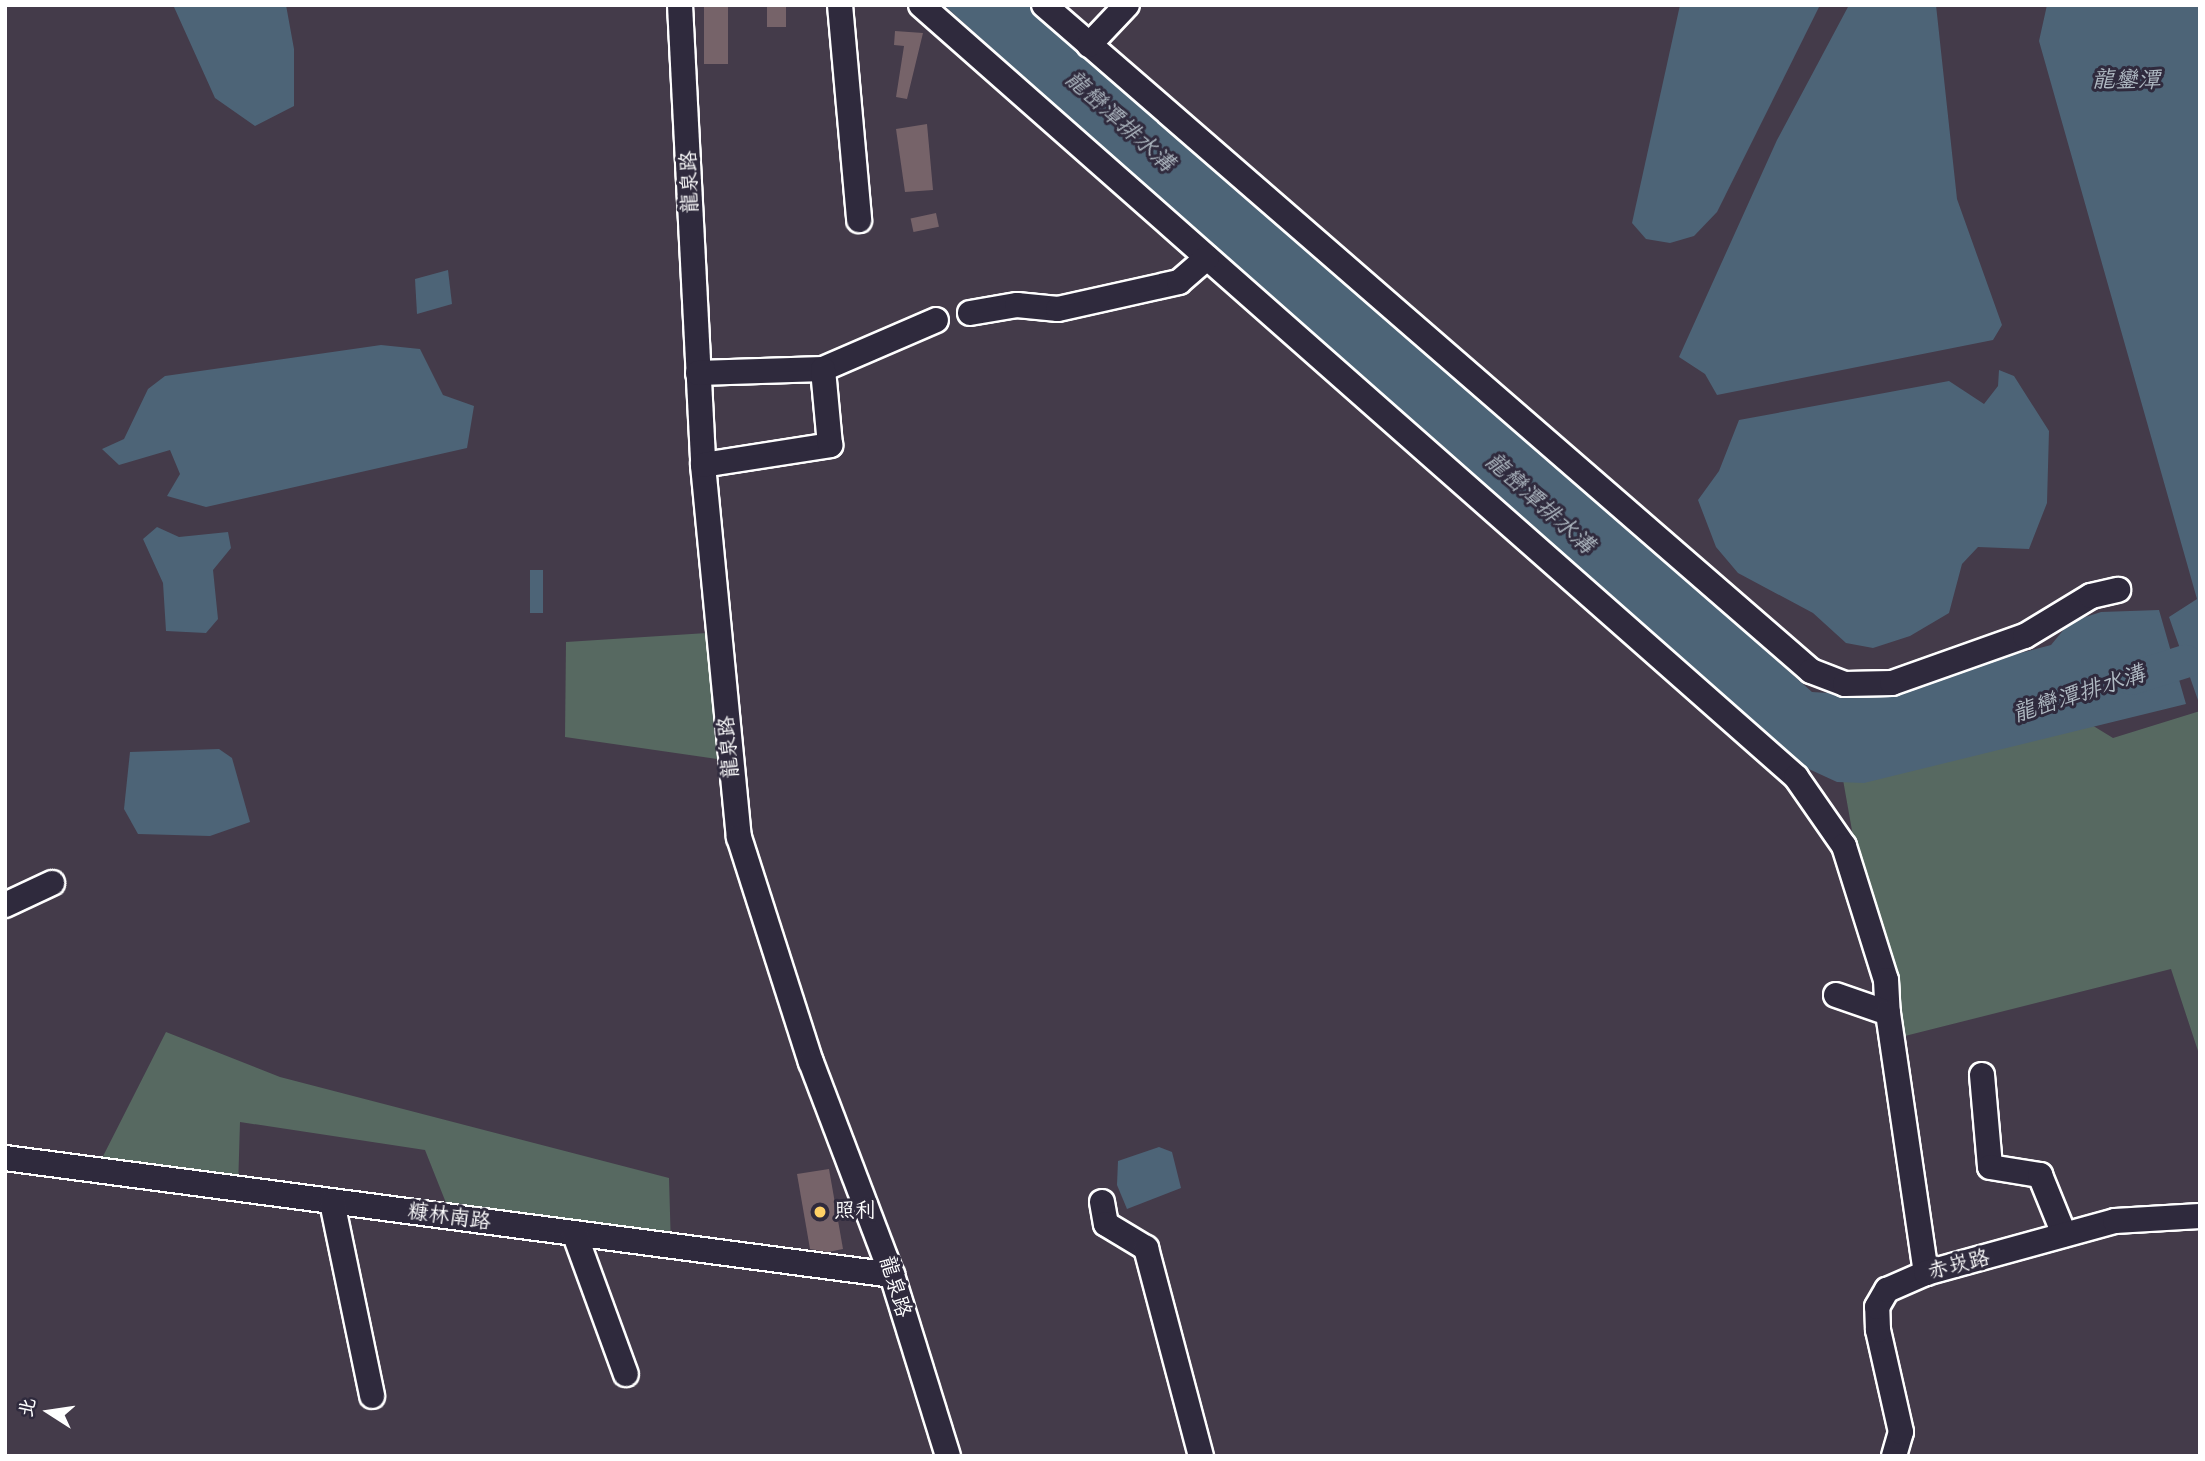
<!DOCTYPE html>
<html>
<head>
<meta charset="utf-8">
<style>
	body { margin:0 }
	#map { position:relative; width:2205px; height:1461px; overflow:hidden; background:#443b4a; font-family:Kalam,"LXGW WenKai TC",sans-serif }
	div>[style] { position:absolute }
	.green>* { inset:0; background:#576961 }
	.water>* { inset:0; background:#4d6477; transform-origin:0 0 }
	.river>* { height:33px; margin:-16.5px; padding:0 16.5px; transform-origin:16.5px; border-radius:16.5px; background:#4d6477 }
	.building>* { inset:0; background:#766369; transform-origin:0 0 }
	.roads { filter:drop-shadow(2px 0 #fff) drop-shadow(-2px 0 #fff) drop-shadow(0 2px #fff) drop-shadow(0 -2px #fff) }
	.minor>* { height:24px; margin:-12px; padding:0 12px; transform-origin:12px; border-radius:12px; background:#2f2a3d }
	.dots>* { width:19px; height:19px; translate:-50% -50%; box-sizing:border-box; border:4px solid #2f2a3d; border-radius:50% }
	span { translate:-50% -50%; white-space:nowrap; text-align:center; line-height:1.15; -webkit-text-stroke:6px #2f2a3d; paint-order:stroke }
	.street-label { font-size:21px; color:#fff }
	.poi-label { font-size:21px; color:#fff }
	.left { translate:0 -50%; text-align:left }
	.water-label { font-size:23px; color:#afb9c2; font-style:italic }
	.frame { position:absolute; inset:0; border:7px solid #fff; pointer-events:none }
	.north { position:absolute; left:14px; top:1377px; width:70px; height:70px; -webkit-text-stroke:5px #2f2a3d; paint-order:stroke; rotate:282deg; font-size:19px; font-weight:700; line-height:28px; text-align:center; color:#fff }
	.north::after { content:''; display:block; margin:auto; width:24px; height:32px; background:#fff; clip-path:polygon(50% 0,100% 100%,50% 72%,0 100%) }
</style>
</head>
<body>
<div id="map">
	<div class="green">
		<div style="clip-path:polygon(707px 633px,724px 760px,565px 737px,566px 642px)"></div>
		<div style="clip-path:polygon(2200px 711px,2200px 1057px,2171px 969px,1889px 1040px,1842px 774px,2082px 719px,2113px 738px)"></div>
		<div style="clip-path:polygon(166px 1032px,280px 1077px,669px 1178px,671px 1248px,452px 1218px,425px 1150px,240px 1122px,238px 1189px,95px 1172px)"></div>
	</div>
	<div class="water">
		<div style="clip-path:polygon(85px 5px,286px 5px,294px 49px,294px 106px,255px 126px,215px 98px,174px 7px)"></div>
		<div style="clip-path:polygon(944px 5px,1041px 5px,1812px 692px,1861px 695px,2051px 645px,2070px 622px,2101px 612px,2159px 610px,2186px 704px,1864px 783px,1837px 782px,1787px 759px,1723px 711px)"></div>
		<div style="clip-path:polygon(1680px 5px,1820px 5px,1717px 212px,1694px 236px,1670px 243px,1646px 239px,1632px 223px)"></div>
		<div style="clip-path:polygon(1849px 5px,1936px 5px,1957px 199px,2002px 325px,1993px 340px,1717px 395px,1705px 374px,1679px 357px,1777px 140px)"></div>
		<div style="clip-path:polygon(2047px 5px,2200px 5px,2200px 706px,2169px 617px,2197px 599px,2039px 41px)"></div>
		<div style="clip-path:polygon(448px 270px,452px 304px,417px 314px,415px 279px)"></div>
		<div style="clip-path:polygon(381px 345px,420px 349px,443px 395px,474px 406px,467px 448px,206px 507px,167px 496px,180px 474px,170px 450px,119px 465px,102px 449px,124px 439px,148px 389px,165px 376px)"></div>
		<div style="clip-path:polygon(1999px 370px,2014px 376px,2049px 431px,2047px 503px,2029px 549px,1978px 547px,1962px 564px,1949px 613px,1910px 636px,1873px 648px,1846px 643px,1813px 613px,1738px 573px,1716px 547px,1698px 500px,1719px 471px,1739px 420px,1949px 381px,1984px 404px,1998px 386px)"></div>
		<div style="clip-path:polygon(157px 527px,179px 537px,228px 532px,231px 548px,213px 570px,218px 619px,206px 633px,166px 631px,163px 583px,143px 539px)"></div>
		<div style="left:530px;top:570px;width:13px;height:43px"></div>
		<div style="clip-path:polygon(219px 749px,232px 758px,250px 822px,210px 836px,138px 834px,124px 809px,130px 752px)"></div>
		<div style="clip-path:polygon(1159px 1147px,1172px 1152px,1181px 1188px,1127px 1209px,1117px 1185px,1118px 1161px)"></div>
	</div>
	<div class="river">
		<div style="left:2131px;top:678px;width:57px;rotate:-17.5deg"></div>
	</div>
	<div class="building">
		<div style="left:704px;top:5px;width:24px;height:59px"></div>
		<div style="left:767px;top:5px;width:19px;height:22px"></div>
		<div style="clip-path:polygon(895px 31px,923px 33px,907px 99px,896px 97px,904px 46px,894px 45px)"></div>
		<div style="clip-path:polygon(927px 124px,933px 190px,905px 192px,896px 129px)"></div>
		<div style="left:936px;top:213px;width:14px;height:26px;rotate:78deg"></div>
		<div style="clip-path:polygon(829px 1169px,843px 1249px,828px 1252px,810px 1249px,797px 1174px)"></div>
	</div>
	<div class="roads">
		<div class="minor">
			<div style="left:680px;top:5px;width:461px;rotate:87.1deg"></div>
			<div style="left:703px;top:465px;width:374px;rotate:84.5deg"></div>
			<div style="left:739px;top:837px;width:236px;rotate:72.3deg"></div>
			<div style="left:811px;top:1062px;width:228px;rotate:69.2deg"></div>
			<div style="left:892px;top:1275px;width:189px;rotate:72.8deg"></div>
			<div style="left:840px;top:5px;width:216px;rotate:84.9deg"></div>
			<div style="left:921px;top:5px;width:1167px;rotate:41.42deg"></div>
			<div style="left:1796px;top:777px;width:84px;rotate:55.2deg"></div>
			<div style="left:1844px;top:846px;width:140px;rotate:72.6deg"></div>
			<div style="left:1886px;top:980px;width:33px;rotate:87deg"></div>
			<div style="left:1044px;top:5px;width:1016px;rotate:40.97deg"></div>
			<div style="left:1811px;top:671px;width:36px;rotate:21deg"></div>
			<div style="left:1845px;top:684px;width:47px;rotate:-1.2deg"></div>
			<div style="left:1892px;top:683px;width:141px;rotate:-19.5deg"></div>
			<div style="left:2025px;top:636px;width:77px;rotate:-31.2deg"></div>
			<div style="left:2091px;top:596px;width:28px;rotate:-13deg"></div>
			<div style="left:1089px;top:45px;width:55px;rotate:-46.5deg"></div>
			<div style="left:970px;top:313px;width:48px;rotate:-9.7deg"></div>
			<div style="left:1017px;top:305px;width:41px;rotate:5.6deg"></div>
			<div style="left:1058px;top:309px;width:124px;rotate:-12.6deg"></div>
			<div style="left:1179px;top:282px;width:37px;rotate:-41deg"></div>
			<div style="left:698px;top:373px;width:125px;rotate:-1.8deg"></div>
			<div style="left:823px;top:369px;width:123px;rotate:-23.4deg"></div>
			<div style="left:703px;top:465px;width:129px;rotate:-8.9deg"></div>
			<div style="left:830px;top:445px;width:76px;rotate:-95.3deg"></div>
			<div style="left:5px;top:905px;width:52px;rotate:-25.1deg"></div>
			<div style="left:1836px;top:995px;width:55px;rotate:19.1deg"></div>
			<div style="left:1888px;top:1013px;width:263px;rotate:81.7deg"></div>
			<div style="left:1982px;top:1075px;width:92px;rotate:85deg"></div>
			<div style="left:1990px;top:1167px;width:51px;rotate:9.1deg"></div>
			<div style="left:2040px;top:1175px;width:64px;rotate:67.9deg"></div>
			<div style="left:5px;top:1158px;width:895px;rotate:7.51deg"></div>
			<div style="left:332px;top:1202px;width:198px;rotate:78.3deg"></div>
			<div style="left:1102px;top:1202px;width:22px;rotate:80deg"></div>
			<div style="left:1106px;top:1224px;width:47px;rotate:31deg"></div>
			<div style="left:1146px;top:1248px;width:215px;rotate:75.2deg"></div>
			<div style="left:575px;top:1235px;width:148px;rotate:69.9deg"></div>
			<div style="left:1894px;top:1456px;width:25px;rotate:-74deg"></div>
			<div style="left:1901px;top:1432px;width:105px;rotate:-102.7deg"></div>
			<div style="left:1878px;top:1330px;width:23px;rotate:-92deg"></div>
			<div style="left:1877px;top:1307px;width:20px;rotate:-60deg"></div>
			<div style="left:1887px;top:1290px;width:43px;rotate:-23.6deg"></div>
			<div style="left:1926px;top:1273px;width:196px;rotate:-15.4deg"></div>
			<div style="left:2115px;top:1221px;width:85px;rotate:-3.4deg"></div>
		</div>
	</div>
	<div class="dots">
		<div style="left:820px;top:1212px;background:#ffd166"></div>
	</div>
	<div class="street-label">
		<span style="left:691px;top:182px;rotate:-92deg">龍泉路</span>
		<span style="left:730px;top:747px;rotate:-95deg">龍泉路</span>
		<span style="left:449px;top:1218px;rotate:8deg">糠林南路</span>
		<span style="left:1959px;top:1266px;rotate:-14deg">赤崁路</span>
		<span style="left:894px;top:1287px;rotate:73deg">龍泉路</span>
	</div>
	<div class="poi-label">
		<span class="left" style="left:834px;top:1212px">照利</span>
	</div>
	<div class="water-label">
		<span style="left:2126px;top:81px">龍鑾潭</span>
		<span style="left:1119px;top:122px;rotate:42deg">龍巒潭排水溝</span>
		<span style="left:1539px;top:504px;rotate:42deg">龍巒潭排水溝</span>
		<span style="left:2079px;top:695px;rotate:-18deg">龍巒潭排水溝</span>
	</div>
	<div class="frame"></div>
	<div class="north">北</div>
</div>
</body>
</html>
